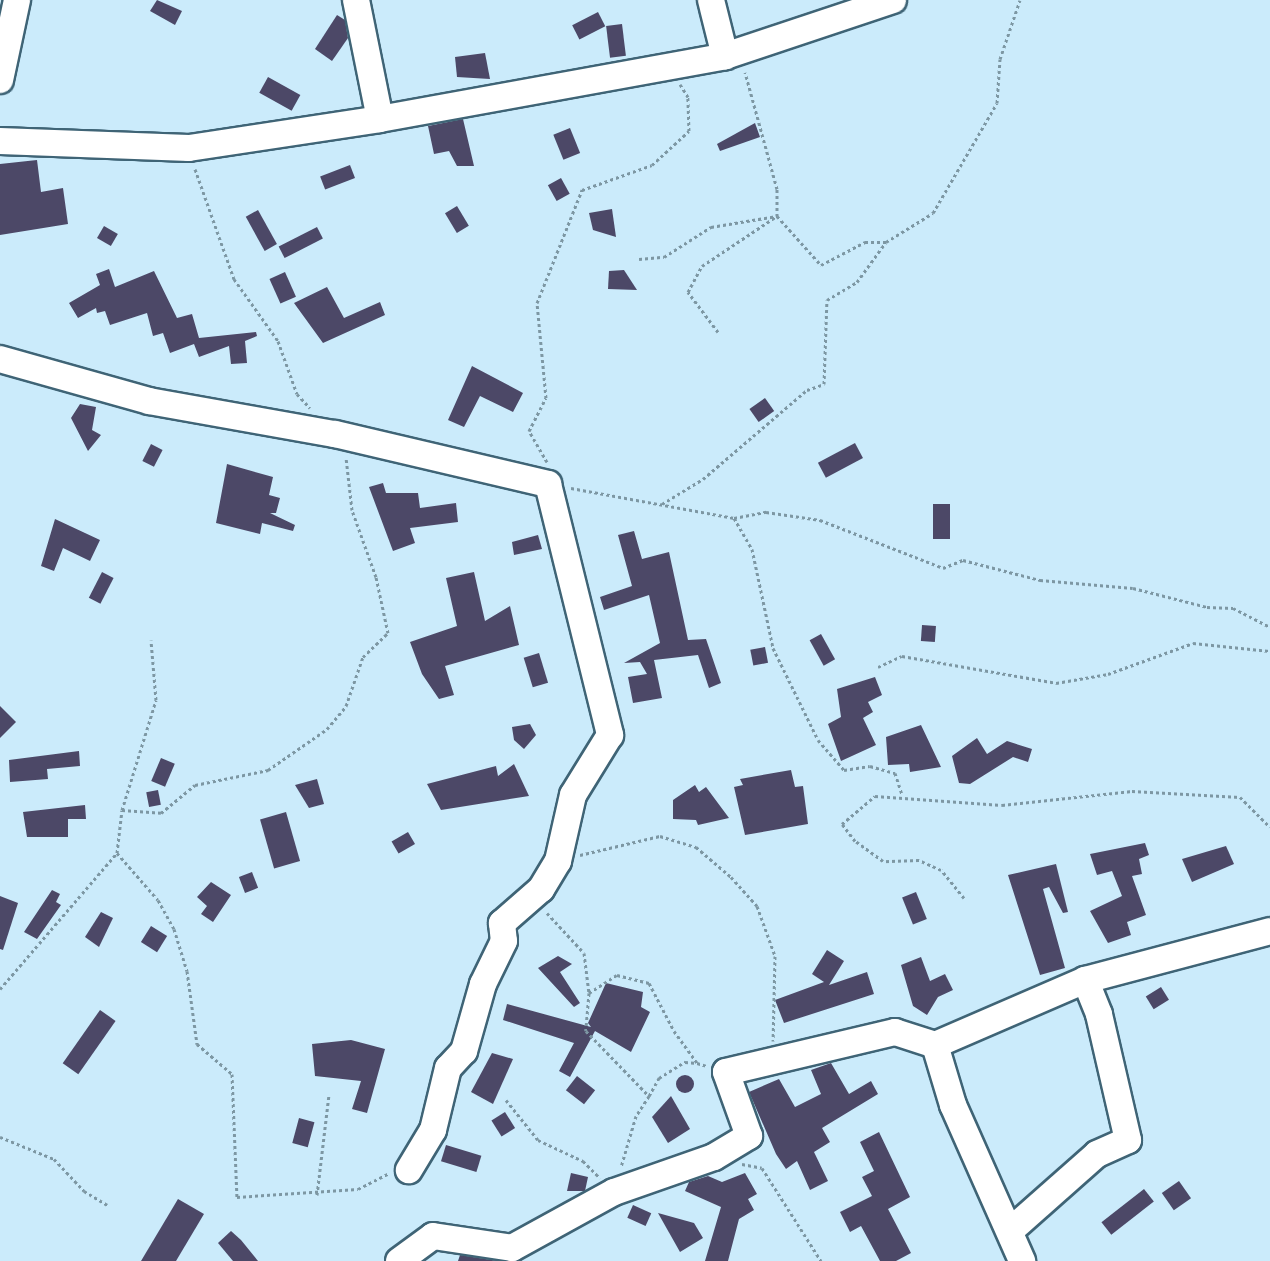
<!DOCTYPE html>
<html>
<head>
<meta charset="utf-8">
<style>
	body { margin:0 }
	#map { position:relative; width:1270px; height:1261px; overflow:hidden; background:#cbebfb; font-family:Raleway,sans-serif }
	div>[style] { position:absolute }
	.building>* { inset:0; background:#4c4867; transform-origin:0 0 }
	.round { border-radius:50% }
	.path>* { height:3px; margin-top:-1.5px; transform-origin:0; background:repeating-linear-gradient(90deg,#7d97a3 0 3px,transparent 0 6px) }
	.roads { filter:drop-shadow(2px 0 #3f6476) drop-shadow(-2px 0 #3f6476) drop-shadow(0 2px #3f6476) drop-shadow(0 -2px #3f6476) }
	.minor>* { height:26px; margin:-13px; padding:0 13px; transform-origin:13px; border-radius:13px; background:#fff }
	span { translate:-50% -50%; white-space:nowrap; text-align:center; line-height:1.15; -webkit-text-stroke:6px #e5f6fe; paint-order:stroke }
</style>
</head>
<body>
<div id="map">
	<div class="building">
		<div style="clip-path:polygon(157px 0,182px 11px,175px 25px,150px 11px)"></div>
		<div style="left:598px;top:12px;width:16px;height:29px;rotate:63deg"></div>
		<div style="clip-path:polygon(337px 15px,345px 20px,348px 38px,332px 61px,315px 49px)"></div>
		<div style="left:622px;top:24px;width:32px;height:16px;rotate:83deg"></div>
		<div style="clip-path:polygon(485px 53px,490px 79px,457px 77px,455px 57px)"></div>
		<div style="left:268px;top:77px;width:37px;height:18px;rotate:29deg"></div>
		<div style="clip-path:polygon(463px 119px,474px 166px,457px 166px,449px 151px,434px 154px,428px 126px)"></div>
		<div style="clip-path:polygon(755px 123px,760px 137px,720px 151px,717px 144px)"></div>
		<div style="left:570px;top:128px;width:27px;height:18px;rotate:68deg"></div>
		<div style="clip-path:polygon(37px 160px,41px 192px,63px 188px,68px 224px,0 235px,0 164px)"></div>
		<div style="left:350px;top:165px;width:14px;height:32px;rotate:69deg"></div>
		<div style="left:561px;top:178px;width:18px;height:15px;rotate:61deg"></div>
		<div style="left:457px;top:206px;width:23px;height:14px;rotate:59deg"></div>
		<div style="clip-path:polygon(612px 209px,616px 237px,593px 230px,589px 213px)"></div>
		<div style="left:258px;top:210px;width:39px;height:14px;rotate:61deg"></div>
		<div style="left:104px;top:226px;width:16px;height:14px;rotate:30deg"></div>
		<div style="left:317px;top:227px;width:13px;height:43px;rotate:63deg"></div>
		<div style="clip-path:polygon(109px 269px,115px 287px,154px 271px,177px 318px,192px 314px,199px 338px,256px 332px,257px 336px,245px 341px,247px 363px,231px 364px,229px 346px,199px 357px,194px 344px,170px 353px,163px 333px,153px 336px,147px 313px,110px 325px,105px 311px,97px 313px,96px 308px,78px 318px,69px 303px,100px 285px,96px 274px)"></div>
		<div style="clip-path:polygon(624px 270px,637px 290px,608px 289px,609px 271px)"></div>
		<div style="left:285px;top:272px;width:27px;height:17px;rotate:66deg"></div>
		<div style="clip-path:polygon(327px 287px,344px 318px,380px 302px,385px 315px,323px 343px,294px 303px)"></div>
		<div style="clip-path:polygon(472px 366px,523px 393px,513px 412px,480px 396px,464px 427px,448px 420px)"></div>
		<div style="left:765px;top:398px;width:16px;height:19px;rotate:55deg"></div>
		<div style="clip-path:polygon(80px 404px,96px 407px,92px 430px,101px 435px,88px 451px,71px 418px)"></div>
		<div style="left:855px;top:443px;width:17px;height:42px;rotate:62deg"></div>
		<div style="left:151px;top:444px;width:13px;height:19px;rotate:27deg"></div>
		<div style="clip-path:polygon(227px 464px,273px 477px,269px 495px,280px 498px,276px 513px,270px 513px,295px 525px,293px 531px,262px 523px,260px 534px,216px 523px)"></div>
		<div style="clip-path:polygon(383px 483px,386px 493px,418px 493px,420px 508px,456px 503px,458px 522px,410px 528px,415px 543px,393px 551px,369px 487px)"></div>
		<div style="left:933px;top:504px;width:17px;height:35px"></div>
		<div style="clip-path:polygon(55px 519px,100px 540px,90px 561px,63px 548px,54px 571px,41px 566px)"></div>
		<div style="clip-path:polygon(634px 531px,642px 559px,669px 552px,688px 640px,706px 639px,721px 683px,709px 688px,698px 655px,654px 660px,662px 698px,633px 703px,628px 677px,647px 674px,640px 662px,624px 663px,660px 643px,649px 595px,604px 610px,600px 597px,632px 586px,618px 535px)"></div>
		<div style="clip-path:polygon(538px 535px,542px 549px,514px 555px,512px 542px)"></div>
		<div style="left:102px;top:572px;width:13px;height:29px;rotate:27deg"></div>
		<div style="clip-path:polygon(474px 572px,485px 621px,510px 606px,519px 645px,445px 666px,454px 695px,439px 699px,422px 674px,410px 642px,457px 626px,446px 578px)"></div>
		<div style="left:922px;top:625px;width:14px;height:16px;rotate:4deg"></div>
		<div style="left:821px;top:634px;width:29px;height:13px;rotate:61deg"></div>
		<div style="left:765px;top:647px;width:16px;height:15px;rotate:79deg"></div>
		<div style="left:539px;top:653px;width:31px;height:16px;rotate:73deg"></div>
		<div style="clip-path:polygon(875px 677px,882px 695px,868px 702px,873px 712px,863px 718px,876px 745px,841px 761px,828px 724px,841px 717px,837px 689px)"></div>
		<div style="clip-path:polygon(0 706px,16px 722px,0 738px)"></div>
		<div style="clip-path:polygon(530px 724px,536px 735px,524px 749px,514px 740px,512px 727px)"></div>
		<div style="clip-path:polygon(921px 725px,941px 767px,910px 772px,909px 764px,888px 765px,886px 737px)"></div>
		<div style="clip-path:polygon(977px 738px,987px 754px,1007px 741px,1032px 749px,1028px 762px,1013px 757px,970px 784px,959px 783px,952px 756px)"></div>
		<div style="clip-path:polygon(79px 751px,80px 766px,47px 769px,48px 779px,10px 782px,9px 760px)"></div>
		<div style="left:161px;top:758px;width:15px;height:25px;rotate:23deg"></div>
		<div style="clip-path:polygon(514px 764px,529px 796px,441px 810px,427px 784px,496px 766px,498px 776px)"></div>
		<div style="clip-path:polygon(791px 770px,795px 787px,803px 786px,808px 824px,745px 835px,734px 787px,743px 785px,740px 779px)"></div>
		<div style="clip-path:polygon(317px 779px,324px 804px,309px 808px,295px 785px)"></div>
		<div style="clip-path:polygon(695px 785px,699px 792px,706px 787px,729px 818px,698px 825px,696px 820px,673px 819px,673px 800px)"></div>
		<div style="left:158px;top:790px;width:15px;height:12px;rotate:79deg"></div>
		<div style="clip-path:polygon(85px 805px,86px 819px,68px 819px,68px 837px,27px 837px,23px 812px)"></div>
		<div style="left:286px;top:812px;width:51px;height:27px;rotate:74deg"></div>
		<div style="left:408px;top:832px;width:14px;height:19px;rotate:60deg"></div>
		<div style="clip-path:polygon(1145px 843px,1149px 855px,1139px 859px,1142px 874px,1132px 876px,1146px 915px,1127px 922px,1131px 935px,1108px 943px,1090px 911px,1122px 896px,1112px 871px,1097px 875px,1090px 854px)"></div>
		<div style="clip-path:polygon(1226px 846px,1234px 864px,1192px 882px,1182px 859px)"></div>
		<div style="clip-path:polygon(1056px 864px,1068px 912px,1063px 913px,1049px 887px,1043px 889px,1065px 968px,1040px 975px,1008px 875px)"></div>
		<div style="left:252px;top:872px;width:17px;height:14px;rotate:69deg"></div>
		<div style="clip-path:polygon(211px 882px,231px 895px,213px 922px,201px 914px,207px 906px,197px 897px)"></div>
		<div style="clip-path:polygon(52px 890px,60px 894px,56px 902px,61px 905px,37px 939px,24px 932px)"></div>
		<div style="left:916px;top:892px;width:29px;height:15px;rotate:68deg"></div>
		<div style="clip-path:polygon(0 896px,18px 903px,3px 950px,0 949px)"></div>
		<div style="clip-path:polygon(101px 912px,113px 918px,99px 947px,85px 937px)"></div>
		<div style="left:151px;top:926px;width:19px;height:19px;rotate:32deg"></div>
		<div style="clip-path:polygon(827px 950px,844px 961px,829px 985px,867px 972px,874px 994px,784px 1023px,775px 1000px,824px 982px,812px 974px)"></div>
		<div style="clip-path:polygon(558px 956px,572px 964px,560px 972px,580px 1003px,574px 1007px,538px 968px)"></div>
		<div style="clip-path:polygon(921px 957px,930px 981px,945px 974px,953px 990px,938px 997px,927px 1015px,913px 1006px,901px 965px)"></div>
		<div style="clip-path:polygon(606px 983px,643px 992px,641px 1007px,650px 1012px,631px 1052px,595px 1031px,570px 1077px,559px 1071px,574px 1043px,503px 1020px,507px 1004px,591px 1027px,588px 1023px)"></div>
		<div style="left:1161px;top:987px;width:15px;height:18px;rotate:58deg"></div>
		<div style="left:100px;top:1010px;width:19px;height:65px;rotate:35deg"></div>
		<div style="clip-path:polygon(351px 1040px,385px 1049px,367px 1113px,352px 1109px,361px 1081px,315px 1076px,312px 1044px)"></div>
		<div style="clip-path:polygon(492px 1053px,513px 1059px,493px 1104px,471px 1092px)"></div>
		<div style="clip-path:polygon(831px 1063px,849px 1094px,871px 1081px,878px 1094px,822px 1128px,830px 1142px,814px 1152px,828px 1181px,810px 1190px,797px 1161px,786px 1169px,776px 1154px,749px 1092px,779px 1079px,795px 1107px,821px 1094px,811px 1070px)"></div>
		<div class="round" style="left:676px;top:1075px;width:18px;height:18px"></div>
		<div style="left:577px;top:1076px;width:23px;height:18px;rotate:38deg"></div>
		<div style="clip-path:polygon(671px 1096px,690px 1129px,668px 1143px,652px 1117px)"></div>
		<div style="left:505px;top:1112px;width:19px;height:16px;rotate:58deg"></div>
		<div style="left:299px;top:1118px;width:16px;height:26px;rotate:15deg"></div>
		<div style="clip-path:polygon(879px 1132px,910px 1197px,888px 1209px,911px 1253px,896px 1261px,880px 1261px,861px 1226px,850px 1232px,840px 1212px,872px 1196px,862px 1177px,874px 1171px,860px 1142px)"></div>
		<div style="left:446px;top:1145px;width:37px;height:17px;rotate:17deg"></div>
		<div style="clip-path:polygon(571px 1173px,588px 1177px,585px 1191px,567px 1191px)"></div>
		<div style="clip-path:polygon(745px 1173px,757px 1194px,748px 1199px,754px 1210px,739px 1219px,728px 1261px,705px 1261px,721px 1207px,685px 1191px,689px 1182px,708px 1176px,722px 1182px)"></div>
		<div style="left:1179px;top:1181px;width:21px;height:21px;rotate:55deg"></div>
		<div style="left:1144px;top:1189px;width:16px;height:54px;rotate:52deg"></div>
		<div style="clip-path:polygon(178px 1199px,204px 1214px,176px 1261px,141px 1261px)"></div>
		<div style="left:633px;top:1205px;width:20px;height:14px;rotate:24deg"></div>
		<div style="clip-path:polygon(658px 1213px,694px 1223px,703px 1238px,680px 1252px)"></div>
		<div style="clip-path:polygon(231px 1231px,241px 1240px,258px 1261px,233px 1261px,218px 1243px)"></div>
		<div style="clip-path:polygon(460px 1255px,498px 1261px,458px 1261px)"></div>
	</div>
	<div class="path">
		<div style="left:195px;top:169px;width:117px;rotate:70.5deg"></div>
		<div style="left:234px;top:279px;width:76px;rotate:54.6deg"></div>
		<div style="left:278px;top:341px;width:56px;rotate:70.3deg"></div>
		<div style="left:297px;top:394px;width:19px;rotate:47deg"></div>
		<div style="left:639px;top:259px;width:25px;rotate:-5deg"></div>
		<div style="left:664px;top:257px;width:56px;rotate:-32.6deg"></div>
		<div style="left:711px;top:227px;width:67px;rotate:-9.5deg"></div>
		<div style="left:777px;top:216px;width:66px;rotate:48.1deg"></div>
		<div style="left:821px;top:265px;width:50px;rotate:-27.6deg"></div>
		<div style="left:865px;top:242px;width:21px"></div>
		<div style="left:718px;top:332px;width:50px;rotate:-126.9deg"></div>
		<div style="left:688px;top:292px;width:30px;rotate:-62deg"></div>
		<div style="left:702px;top:266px;width:90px;rotate:-33.7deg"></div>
		<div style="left:777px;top:216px;width:27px;rotate:-90deg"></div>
		<div style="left:777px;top:189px;width:121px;rotate:-105.3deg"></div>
		<div style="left:547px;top:462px;width:36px;rotate:-120deg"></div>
		<div style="left:529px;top:431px;width:37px;rotate:-63deg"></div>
		<div style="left:546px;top:398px;width:95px;rotate:-95.4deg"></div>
		<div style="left:537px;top:303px;width:122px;rotate:-68.3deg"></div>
		<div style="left:582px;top:190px;width:74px;rotate:-19.7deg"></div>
		<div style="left:652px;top:165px;width:50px;rotate:-42.6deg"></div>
		<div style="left:689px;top:131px;width:34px;rotate:-92deg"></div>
		<div style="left:688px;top:97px;width:15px;rotate:-122deg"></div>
		<div style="left:571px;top:488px;width:166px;rotate:10.4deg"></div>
		<div style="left:734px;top:518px;width:36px;rotate:60deg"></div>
		<div style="left:752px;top:549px;width:101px;rotate:78deg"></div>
		<div style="left:773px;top:648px;width:102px;rotate:63.9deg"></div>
		<div style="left:818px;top:740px;width:40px;rotate:49deg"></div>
		<div style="left:844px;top:770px;width:26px;rotate:-9deg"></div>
		<div style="left:870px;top:766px;width:26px;rotate:16deg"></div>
		<div style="left:895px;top:773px;width:23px;rotate:72deg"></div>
		<div style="left:662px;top:504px;width:48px;rotate:-31.4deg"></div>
		<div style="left:703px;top:479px;width:137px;rotate:-40.6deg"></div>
		<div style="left:807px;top:390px;width:18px;rotate:-19deg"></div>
		<div style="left:824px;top:384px;width:84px;rotate:-88deg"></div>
		<div style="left:827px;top:300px;width:35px;rotate:-31deg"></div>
		<div style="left:857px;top:282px;width:49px;rotate:-54.1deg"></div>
		<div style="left:886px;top:242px;width:55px;rotate:-31.7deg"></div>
		<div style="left:933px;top:213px;width:127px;rotate:-59.8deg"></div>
		<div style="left:997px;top:103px;width:44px;rotate:-86.1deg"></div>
		<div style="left:1000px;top:59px;width:62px;rotate:-71.3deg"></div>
		<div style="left:734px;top:518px;width:33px;rotate:-11deg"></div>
		<div style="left:766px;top:512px;width:55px;rotate:8.4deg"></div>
		<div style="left:820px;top:520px;width:132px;rotate:21.3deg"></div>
		<div style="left:943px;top:568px;width:22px;rotate:-22deg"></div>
		<div style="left:963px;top:560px;width:80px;rotate:14.6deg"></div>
		<div style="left:1040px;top:580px;width:93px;rotate:4.9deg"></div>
		<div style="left:1133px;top:588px;width:76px;rotate:14.4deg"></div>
		<div style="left:1207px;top:607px;width:26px;rotate:2deg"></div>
		<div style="left:1233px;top:608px;width:42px;rotate:27.2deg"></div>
		<div style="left:878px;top:667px;width:26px;rotate:-25deg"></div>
		<div style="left:902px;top:656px;width:156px;rotate:9.9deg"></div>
		<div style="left:1056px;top:683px;width:53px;rotate:-9.8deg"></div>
		<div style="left:1108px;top:674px;width:90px;rotate:-20deg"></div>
		<div style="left:1193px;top:643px;width:77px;rotate:5.9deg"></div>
		<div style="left:122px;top:810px;width:115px;rotate:-72.8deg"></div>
		<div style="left:156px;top:700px;width:60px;rotate:-94.8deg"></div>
		<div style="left:117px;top:853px;width:62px;rotate:48.9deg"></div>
		<div style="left:158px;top:900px;width:33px;rotate:61deg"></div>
		<div style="left:174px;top:929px;width:44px;rotate:72.8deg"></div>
		<div style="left:187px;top:971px;width:74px;rotate:82.2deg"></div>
		<div style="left:197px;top:1044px;width:46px;rotate:40.6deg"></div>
		<div style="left:232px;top:1074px;width:123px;rotate:87.7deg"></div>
		<div style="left:237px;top:1197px;width:121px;rotate:-3.8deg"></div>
		<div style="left:358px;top:1189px;width:35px;rotate:-27deg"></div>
		<div style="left:580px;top:855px;width:82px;rotate:-13.4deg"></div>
		<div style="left:660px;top:836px;width:38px;rotate:17deg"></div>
		<div style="left:696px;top:847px;width:46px;rotate:40.6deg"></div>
		<div style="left:731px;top:877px;width:39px;rotate:48deg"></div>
		<div style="left:757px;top:906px;width:53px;rotate:70.2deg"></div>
		<div style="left:775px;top:956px;width:85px;rotate:91.3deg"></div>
		<div style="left:964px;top:898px;width:36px;rotate:-129deg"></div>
		<div style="left:941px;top:870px;width:24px;rotate:-156deg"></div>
		<div style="left:919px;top:860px;width:36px;rotate:178deg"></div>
		<div style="left:883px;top:861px;width:34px;rotate:-144deg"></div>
		<div style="left:855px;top:841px;width:21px;rotate:-127deg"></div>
		<div style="left:842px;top:824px;width:43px;rotate:-40.3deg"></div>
		<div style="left:875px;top:796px;width:127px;rotate:4.1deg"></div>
		<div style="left:1002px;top:805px;width:131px;rotate:-6.1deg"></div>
		<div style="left:1132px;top:791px;width:108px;rotate:3.2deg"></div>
		<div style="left:1240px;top:797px;width:42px;rotate:45deg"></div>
		<div style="left:547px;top:913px;width:54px;rotate:47.2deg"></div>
		<div style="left:584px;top:953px;width:40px;rotate:82.9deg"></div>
		<div style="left:589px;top:993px;width:38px;rotate:95deg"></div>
		<div style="left:586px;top:1031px;width:91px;rotate:45.9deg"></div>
		<div style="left:649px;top:1096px;width:24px;rotate:123deg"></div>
		<div style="left:636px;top:1116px;width:53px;rotate:106.4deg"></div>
		<div style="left:0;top:989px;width:179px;rotate:-49.3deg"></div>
		<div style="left:117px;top:853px;width:43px;rotate:-83.4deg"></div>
		<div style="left:122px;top:810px;width:39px;rotate:4deg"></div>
		<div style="left:161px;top:813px;width:44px;rotate:-39.5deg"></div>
		<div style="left:195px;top:785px;width:75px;rotate:-11.6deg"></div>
		<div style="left:268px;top:770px;width:72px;rotate:-34.8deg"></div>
		<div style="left:327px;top:729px;width:30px;rotate:-50deg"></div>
		<div style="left:346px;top:706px;width:52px;rotate:-70.9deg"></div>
		<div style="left:363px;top:657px;width:35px;rotate:-44deg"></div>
		<div style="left:388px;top:633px;width:57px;rotate:-102.1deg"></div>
		<div style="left:376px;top:577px;width:71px;rotate:-109.7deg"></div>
		<div style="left:352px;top:510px;width:53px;rotate:-96.5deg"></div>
		<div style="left:589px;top:993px;width:33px;rotate:-33deg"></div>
		<div style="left:617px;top:975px;width:33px;rotate:14deg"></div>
		<div style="left:649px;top:983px;width:54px;rotate:62.5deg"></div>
		<div style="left:674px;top:1031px;width:39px;rotate:54deg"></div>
		<div style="left:697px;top:1063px;width:10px;rotate:17deg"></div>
		<div style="left:649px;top:1096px;width:21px;rotate:-61deg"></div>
		<div style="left:659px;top:1078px;width:31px;rotate:-32deg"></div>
		<div style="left:685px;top:1062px;width:12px;rotate:5deg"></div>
		<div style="left:506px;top:1100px;width:51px;rotate:51.3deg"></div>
		<div style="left:538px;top:1140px;width:50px;rotate:25deg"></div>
		<div style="left:583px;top:1161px;width:24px;rotate:45deg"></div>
		<div style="left:0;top:1137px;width:58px;rotate:22.2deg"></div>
		<div style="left:54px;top:1159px;width:44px;rotate:46.8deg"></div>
		<div style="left:84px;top:1191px;width:27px;rotate:31deg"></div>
		<div style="left:742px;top:1164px;width:20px;rotate:11deg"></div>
		<div style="left:762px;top:1168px;width:110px;rotate:57.6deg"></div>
		<div style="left:317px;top:1195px;width:102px;rotate:-83.2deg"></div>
	</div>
	<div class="roads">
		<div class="minor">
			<div style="left:356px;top:0;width:121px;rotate:78.6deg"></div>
			<div style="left:711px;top:0;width:58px;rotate:76deg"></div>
			<div style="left:0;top:80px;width:82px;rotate:-78deg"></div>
			<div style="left:0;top:141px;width:189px;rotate:2.1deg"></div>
			<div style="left:189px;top:148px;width:193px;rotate:-8.6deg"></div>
			<div style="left:380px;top:119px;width:351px;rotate:-10.3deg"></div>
			<div style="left:725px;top:56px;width:177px;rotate:-18.4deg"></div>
			<div style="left:0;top:359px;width:155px;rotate:15.7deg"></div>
			<div style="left:149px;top:401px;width:189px;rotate:10.1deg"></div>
			<div style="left:335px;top:434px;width:219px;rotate:13.2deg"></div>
			<div style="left:548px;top:484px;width:259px;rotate:76.1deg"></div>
			<div style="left:610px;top:735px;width:70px;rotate:121.7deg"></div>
			<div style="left:573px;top:795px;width:68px;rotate:102.8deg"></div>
			<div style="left:558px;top:861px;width:33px;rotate:121deg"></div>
			<div style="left:541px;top:889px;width:52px;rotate:138.9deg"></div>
			<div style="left:502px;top:923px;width:18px;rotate:84deg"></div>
			<div style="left:504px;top:941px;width:48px;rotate:116deg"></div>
			<div style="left:483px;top:984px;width:70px;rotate:105.8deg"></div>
			<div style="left:464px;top:1051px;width:23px;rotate:133deg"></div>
			<div style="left:448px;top:1068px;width:64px;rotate:103.6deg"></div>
			<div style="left:433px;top:1130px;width:47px;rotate:121deg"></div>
			<div style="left:935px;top:1045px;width:63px;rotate:73.3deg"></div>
			<div style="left:953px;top:1105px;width:171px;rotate:66.1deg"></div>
			<div style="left:1010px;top:1231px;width:116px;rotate:-41.5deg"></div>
			<div style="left:1097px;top:1154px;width:34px;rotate:-24deg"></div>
			<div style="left:1128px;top:1140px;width:129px;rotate:-103deg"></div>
			<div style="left:1099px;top:1014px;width:37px;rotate:-112deg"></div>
			<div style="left:399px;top:1261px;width:42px;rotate:-36.3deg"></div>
			<div style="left:433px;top:1236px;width:80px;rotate:8.6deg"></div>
			<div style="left:512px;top:1248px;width:116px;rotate:-28.8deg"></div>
			<div style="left:614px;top:1192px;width:106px;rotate:-19.3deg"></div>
			<div style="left:714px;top:1157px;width:41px;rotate:-31deg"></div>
			<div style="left:749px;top:1136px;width:68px;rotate:-109.8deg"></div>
			<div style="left:726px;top:1072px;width:174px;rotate:-13.3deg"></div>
			<div style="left:895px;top:1032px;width:42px;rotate:18deg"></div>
			<div style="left:935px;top:1045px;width:163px;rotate:-23.4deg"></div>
			<div style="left:1085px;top:980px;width:191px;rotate:-14.8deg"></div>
		</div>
	</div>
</div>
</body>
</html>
